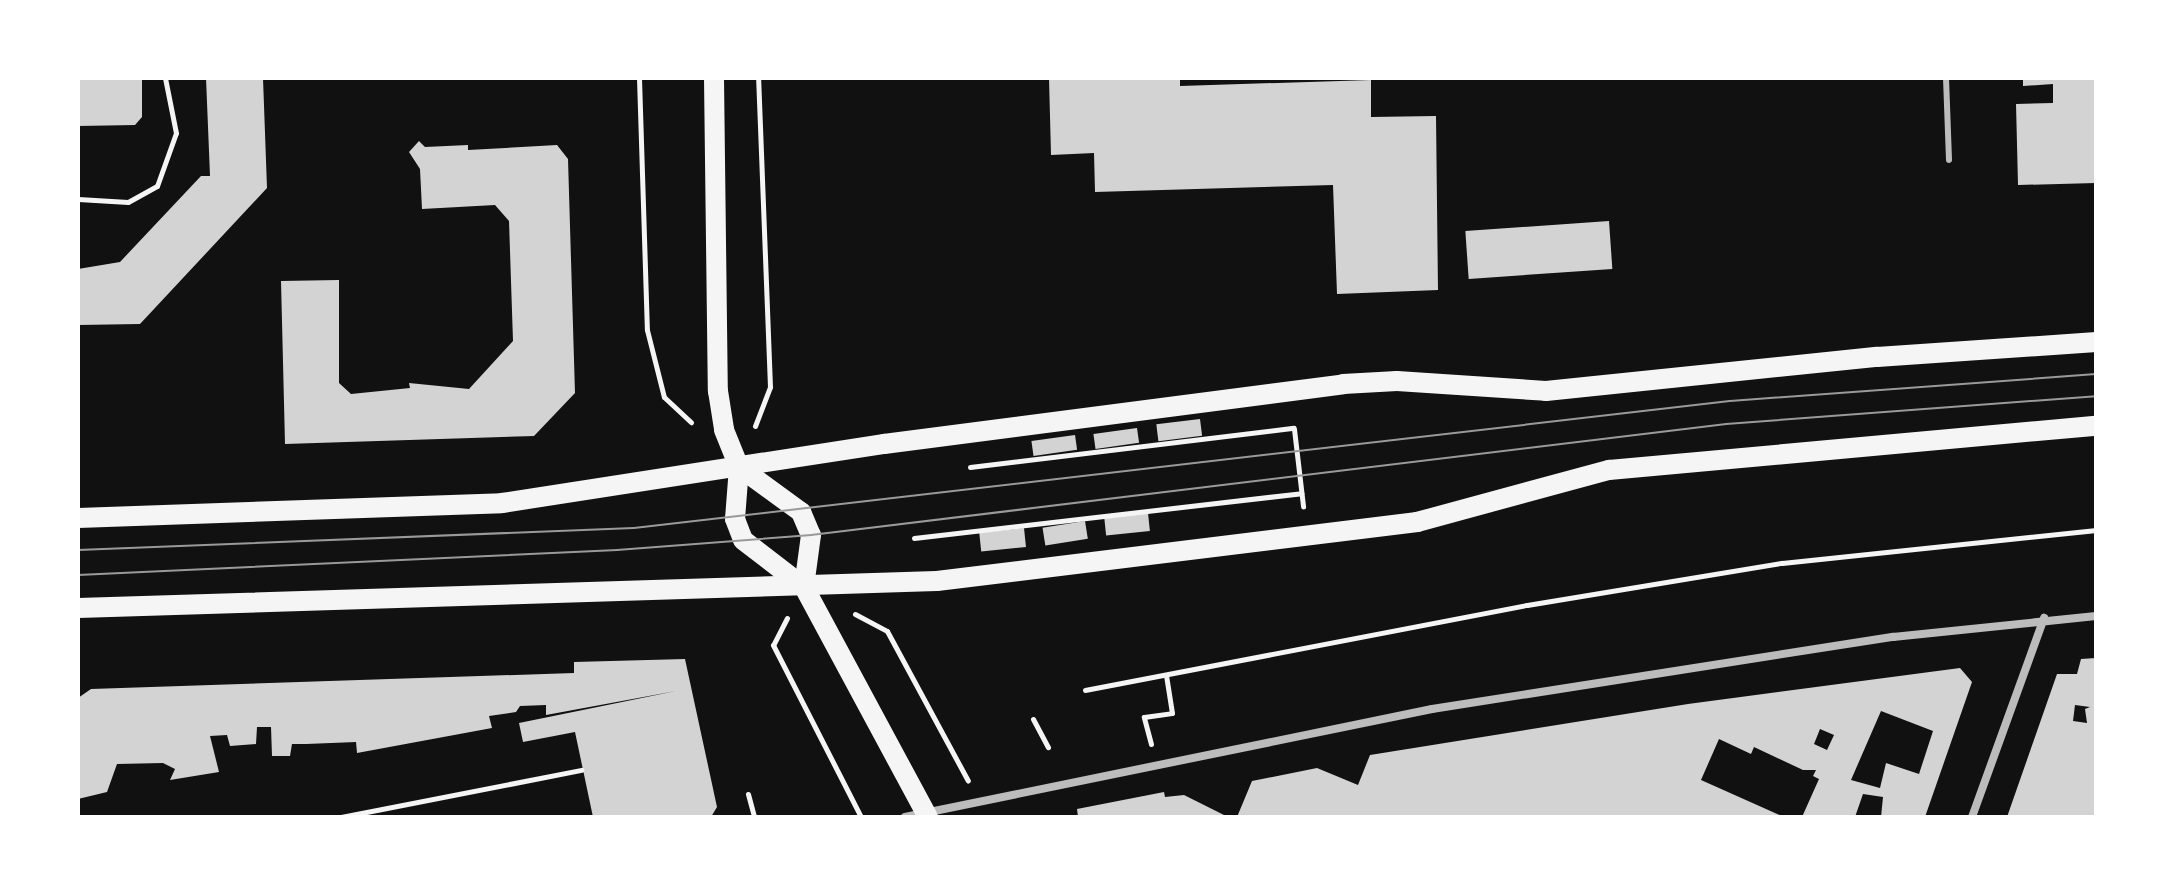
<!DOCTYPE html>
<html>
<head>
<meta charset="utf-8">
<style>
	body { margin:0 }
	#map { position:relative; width:2174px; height:895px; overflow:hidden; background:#111; font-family:Arial,sans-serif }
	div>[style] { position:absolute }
	.building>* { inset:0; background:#d3d3d3; transform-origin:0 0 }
	.path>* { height:5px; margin:-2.5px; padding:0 2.5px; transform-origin:2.5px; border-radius:2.5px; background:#f5f5f5 }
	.service>* { height:6px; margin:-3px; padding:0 3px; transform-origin:3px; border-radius:3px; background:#bcbcbc }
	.minor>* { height:8px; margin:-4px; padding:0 4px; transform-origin:4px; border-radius:4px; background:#bcbcbc }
	.primary>* { height:20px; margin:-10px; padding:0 10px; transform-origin:10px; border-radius:10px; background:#f5f5f5 }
	.tram>* { height:2px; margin:-1px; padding:0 1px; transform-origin:1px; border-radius:1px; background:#9a9a9a }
	span { translate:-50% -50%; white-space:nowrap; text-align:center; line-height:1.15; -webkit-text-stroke:8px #fff; paint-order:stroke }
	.frame { position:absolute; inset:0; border:80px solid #fff; pointer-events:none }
</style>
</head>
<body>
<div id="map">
	<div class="building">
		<div style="clip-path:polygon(78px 78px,142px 78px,142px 117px,135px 125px,78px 126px)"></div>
		<div style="clip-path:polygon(206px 78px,263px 78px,267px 188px,140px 324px,78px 325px,78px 269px,120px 262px,201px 176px,210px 176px)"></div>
		<div style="clip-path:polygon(1049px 78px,1180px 78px,1180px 86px,1371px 80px,1371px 117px,1436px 116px,1438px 290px,1337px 294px,1333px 185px,1095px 192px,1094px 153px,1051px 155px)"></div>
		<div style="clip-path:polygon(2023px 78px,2096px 78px,2096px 183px,2018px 185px,2016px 104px,2053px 103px,2053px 84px,2023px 86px)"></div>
		<div style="clip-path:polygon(419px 141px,425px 147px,468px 145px,468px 150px,557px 145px,568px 159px,575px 393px,534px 436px,285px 444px,281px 281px,339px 280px,339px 383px,351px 394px,410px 388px,409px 383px,469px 389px,513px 341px,509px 221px,495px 205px,422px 209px,420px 169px,409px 152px)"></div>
		<div style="left:1609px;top:221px;width:48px;height:144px;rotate:86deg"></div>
		<div style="left:1200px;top:419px;width:17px;height:44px;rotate:83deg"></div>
		<div style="left:1137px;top:428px;width:15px;height:44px;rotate:82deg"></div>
		<div style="left:1075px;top:435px;width:15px;height:44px;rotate:82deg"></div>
		<div style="left:1148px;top:513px;width:18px;height:44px;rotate:84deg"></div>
		<div style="left:1085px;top:521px;width:18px;height:43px;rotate:81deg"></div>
		<div style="left:1024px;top:528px;width:19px;height:45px;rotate:84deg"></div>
		<div style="clip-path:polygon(evenodd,2096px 658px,2096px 817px,2007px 817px,2057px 674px,2077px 674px,2081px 659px,2096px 658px,2075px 705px,2090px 707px,2085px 709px,2087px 723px,2073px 721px,2075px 705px)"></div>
		<div style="clip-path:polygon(685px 659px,717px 807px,711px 817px,593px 817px,575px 732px,523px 742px,519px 723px,676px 691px,546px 715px,546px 705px,520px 706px,516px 712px,489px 716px,492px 728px,357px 753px,356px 742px,306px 744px,292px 744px,290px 756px,272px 756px,271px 727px,257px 727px,256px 744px,230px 746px,227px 735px,210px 736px,219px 772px,170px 780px,175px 769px,163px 763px,117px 764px,107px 792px,78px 799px,78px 698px,91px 689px,574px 673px,574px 662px)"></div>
		<div style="clip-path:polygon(evenodd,1960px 668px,1972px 682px,1925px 817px,1881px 817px,1883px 797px,1863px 794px,1855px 817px,1802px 817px,1819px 779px,1813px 776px,1816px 770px,1803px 770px,1754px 747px,1751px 754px,1719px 739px,1701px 780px,1784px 817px,1237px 817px,1252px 781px,1317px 768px,1358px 785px,1370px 755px,1688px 704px,1960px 668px,1881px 711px,1933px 731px,1919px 774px,1886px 763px,1880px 788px,1851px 780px,1881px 711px,1960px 668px,1820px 729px,1834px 735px,1827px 750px,1814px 744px,1820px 729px)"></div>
		<div style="clip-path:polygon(1164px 792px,1165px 797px,1184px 795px,1228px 817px,1078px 817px,1077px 809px)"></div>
	</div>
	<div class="path">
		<div style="left:639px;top:78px;width:252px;rotate:88.2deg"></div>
		<div style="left:647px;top:330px;width:69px;rotate:75.8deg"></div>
		<div style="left:664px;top:397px;width:37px;rotate:43deg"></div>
		<div style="left:78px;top:199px;width:50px;rotate:3.4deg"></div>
		<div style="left:128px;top:202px;width:33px;rotate:-29deg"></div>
		<div style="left:157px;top:186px;width:56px;rotate:-70.3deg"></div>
		<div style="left:176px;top:133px;width:56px;rotate:-101.3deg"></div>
		<div style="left:755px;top:426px;width:42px;rotate:-69deg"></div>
		<div style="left:770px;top:387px;width:309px;rotate:-92.2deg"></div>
		<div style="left:1294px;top:429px;width:78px;rotate:83.3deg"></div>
		<div style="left:970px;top:467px;width:326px;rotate:-6.9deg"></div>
		<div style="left:914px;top:538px;width:390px;rotate:-6.6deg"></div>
		<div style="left:855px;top:614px;width:36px;rotate:28deg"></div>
		<div style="left:887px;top:631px;width:170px;rotate:61.6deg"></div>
		<div style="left:787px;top:618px;width:30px;rotate:117deg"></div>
		<div style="left:773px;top:645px;width:193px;rotate:62.9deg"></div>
		<div style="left:1085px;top:690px;width:450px;rotate:-10.9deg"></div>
		<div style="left:1527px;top:605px;width:258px;rotate:-9.4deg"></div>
		<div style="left:1782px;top:563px;width:316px;rotate:-6deg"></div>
		<div style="left:1033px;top:719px;width:32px;rotate:62deg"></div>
		<div style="left:1151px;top:744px;width:28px;rotate:-105deg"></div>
		<div style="left:1144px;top:717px;width:28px;rotate:-8deg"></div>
		<div style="left:1172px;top:713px;width:38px;rotate:-99deg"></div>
		<div style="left:748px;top:794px;width:24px;rotate:75deg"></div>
		<div style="left:341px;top:817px;width:245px;rotate:-11.1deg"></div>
	</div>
	<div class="service">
		<div style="left:1946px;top:78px;width:82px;rotate:87.9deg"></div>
	</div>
	<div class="minor">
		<div style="left:905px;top:817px;width:538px;rotate:-11.58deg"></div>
		<div style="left:1432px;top:709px;width:467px;rotate:-8.9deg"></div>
		<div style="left:1893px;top:637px;width:204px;rotate:-5.9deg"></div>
		<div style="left:1972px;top:817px;width:212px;rotate:-70.1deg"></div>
	</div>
	<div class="primary">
		<div style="left:714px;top:78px;width:313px;rotate:89.3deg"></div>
		<div style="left:718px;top:391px;width:39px;rotate:81deg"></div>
		<div style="left:724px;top:430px;width:40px;rotate:68deg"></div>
		<div style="left:739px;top:467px;width:52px;rotate:94.4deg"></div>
		<div style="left:735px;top:519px;width:22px;rotate:69deg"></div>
		<div style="left:743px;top:540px;width:77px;rotate:37.6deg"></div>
		<div style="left:804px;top:587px;width:261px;rotate:61.7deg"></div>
		<div style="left:739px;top:467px;width:77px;rotate:36deg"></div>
		<div style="left:801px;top:512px;width:25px;rotate:67deg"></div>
		<div style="left:811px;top:535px;width:52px;rotate:97.7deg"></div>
		<div style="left:78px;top:518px;width:424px;rotate:-2deg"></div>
		<div style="left:502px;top:503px;width:387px;rotate:-8.8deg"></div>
		<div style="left:884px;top:444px;width:463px;rotate:-7.4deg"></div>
		<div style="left:1343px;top:384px;width:54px;rotate:-3.2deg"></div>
		<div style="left:1397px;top:381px;width:149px;rotate:3.8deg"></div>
		<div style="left:1546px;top:391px;width:333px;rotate:-5.9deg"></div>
		<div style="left:1877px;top:357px;width:220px;rotate:-3.9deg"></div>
		<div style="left:78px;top:608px;width:859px;rotate:-1.8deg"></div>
		<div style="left:937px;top:581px;width:484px;rotate:-7deg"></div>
		<div style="left:1417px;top:522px;width:199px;rotate:-15.2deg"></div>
		<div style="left:1609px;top:470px;width:489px;rotate:-5.2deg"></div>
	</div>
	<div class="tram">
		<div style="left:78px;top:550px;width:556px;rotate:-2.27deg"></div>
		<div style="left:634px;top:528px;width:1103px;rotate:-6.61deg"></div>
		<div style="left:1730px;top:401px;width:367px;rotate:-4.2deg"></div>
		<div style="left:78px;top:575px;width:540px;rotate:-2.66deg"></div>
		<div style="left:617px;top:550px;width:195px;rotate:-4.4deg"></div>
		<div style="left:811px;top:535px;width:922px;rotate:-6.92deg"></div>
		<div style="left:1726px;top:424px;width:371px;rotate:-4.3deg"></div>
	</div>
	<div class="frame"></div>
</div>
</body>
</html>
